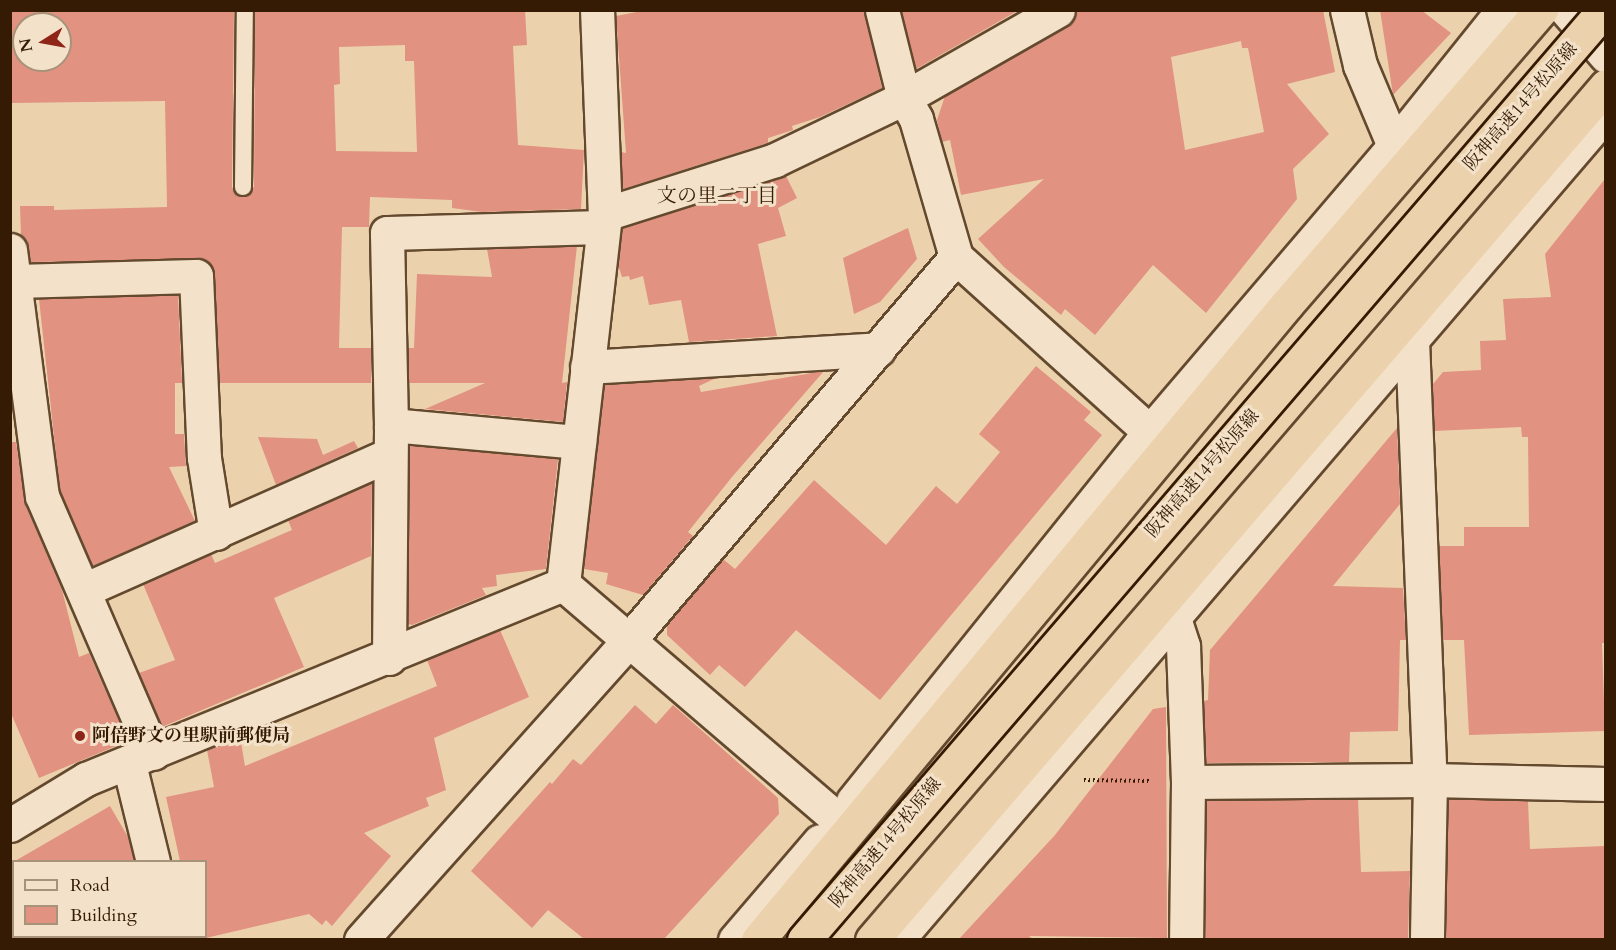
<!DOCTYPE html>
<html>
<head>
<meta charset="utf-8">
<style>
	body { margin:0 }
	#map { position:relative; width:1616px; height:950px; overflow:hidden; background:#ecd2ac; font-family:Cardo,"Noto Serif JP",serif }
	div>[style] { position:absolute }
	.building>* { inset:0; background:#e19281 }
	.path>* { height:4px; margin-top:-2px; transform-origin:0; background:repeating-linear-gradient(90deg,#351b04 0 1.5px,transparent 0 4.5px) }
	.roads { filter:drop-shadow(2px 0 #63492e) drop-shadow(-2px 0 #63492e) drop-shadow(0 2px #63492e) drop-shadow(0 -2px #63492e) }
	.service>* { height:16px; margin:-8px; padding:0 8px; transform-origin:8px; border-radius:8px; background:#f3e2c9 }
	.minor>* { height:33px; margin:-16.5px; padding:0 16.5px; transform-origin:16.5px; border-radius:16.5px; background:#f3e2c9 }
	.motorway>* { height:33px; margin:-16.5px; padding:0 16.5px; transform-origin:16.5px; border-radius:16.5px; background:#ecd2ac }
	.bridges { filter:drop-shadow(2px 0 #351b04) drop-shadow(-2px 0 #351b04) drop-shadow(0 2px #351b04) drop-shadow(0 -2px #351b04) }
	.motorway-bridge>* { height:33px; margin:-16.5px; padding:0 16.5px; transform-origin:16.5px; border-radius:16.5px; background:#ecd2ac }
	.dots>* { width:16px; height:16px; translate:-50% -50%; box-sizing:border-box; border:3px solid #f3e2c9; border-radius:50% }
	span { translate:-50% -50%; white-space:nowrap; text-align:center; line-height:1.15; -webkit-text-stroke:6px #f3e2c9; paint-order:stroke }
	.street-label { font-size:18px; color:#351b04 }
	.poi-label { font-size:18px; color:#351b04; font-weight:700 }
	.left { translate:0 -50%; text-align:left }
	.neighbourhood-label { font-size:20px; color:#351b04 }
	.frame { position:absolute; inset:0; border:12px solid #351b04; pointer-events:none }
	.legend { position:absolute; left:12px; top:860px; width:195px; height:78px; box-sizing:border-box; background:#f3e2c9; border:2px solid #a7927a; margin:0; padding:8px 10px; list-style:none; font-size:18px; color:#351b04 }
	.legend li { display:flex; align-items:center; gap:12px; height:30px }
	.legend b { width:30px; border:2px solid #a7927a }
	.north { position:absolute; left:12px; top:12px; width:60px; height:60px; box-sizing:border-box; background:#f3e2c9; border:2px solid #a7927a; border-radius:50%; rotate:259deg; font-size:16px; font-weight:700; line-height:24px; text-align:center; color:#351b04 }
	.north::after { content:''; display:block; margin:auto; width:21px; height:27px; background:#8f2418; clip-path:polygon(50% 0,100% 100%,50% 72%,0 100%) }
</style>
</head>
<body>
<div id="map">
	<div class="building">
		<div style="clip-path:polygon(evenodd,10px 10px,234px 10px,232px 187px,237px 196px,243px 197px,254px 187px,255px 10px,525px 10px,527px 45px,513px 46px,518px 145px,584px 150px,581px 209px,482px 212px,452px 208px,452px 200px,370px 197px,369px 227px,342px 227px,339px 348px,371px 348px,371px 383px,219px 383px,215px 275px,205px 260px,30px 262px,28px 247px,21px 235px,20px 206px,54px 206px,54px 210px,167px 207px,165px 101px,10px 103px,10px 10px,24px 24px,60px 24px,60px 60px,24px 60px,24px 24px,10px 10px,405px 45px,405px 61px,414px 61px,417px 152px,336px 151px,334px 85px,340px 84px,339px 47px,405px 45px)"></div>
		<div style="clip-path:polygon(647px 10px,864px 10px,882px 88px,820px 117px,792px 126px,793px 130px,768px 138px,768px 143px,623px 189px,621px 152px,626px 153px,616px 16px)"></div>
		<div style="clip-path:polygon(901px 10px,1019px 10px,916px 69px)"></div>
		<div style="clip-path:polygon(evenodd,1077px 10px,1323px 10px,1335px 72px,1287px 84px,1329px 134px,1293px 169px,1297px 199px,1206px 313px,1153px 265px,1095px 335px,1065px 309px,1061px 315px,1004px 267px,978px 239px,1044px 179px,961px 195px,950px 140px,942px 142px,937px 120px,945px 96px,1067px 26px,1077px 10px,1241px 41px,1242px 48px,1248px 48px,1264px 132px,1185px 150px,1171px 57px,1241px 41px)"></div>
		<div style="clip-path:polygon(1380px 10px,1421px 10px,1451px 33px,1393px 95px)"></div>
		<div style="clip-path:polygon(786px 176px,797px 198px,778px 208px,786px 236px,758px 244px,777px 336px,689px 342px,681px 300px,649px 305px,643px 276px,630px 280px,629px 276px,622px 277px,618px 265px,623px 228px)"></div>
		<div style="clip-path:polygon(1605px 179px,1605px 643px,1602px 643px,1605px 731px,1469px 735px,1464px 640px,1443px 640px,1439px 546px,1464px 546px,1464px 527px,1529px 527px,1528px 437px,1522px 437px,1521px 427px,1434px 431px,1433px 384px,1443px 372px,1481px 370px,1480px 341px,1506px 340px,1503px 299px,1551px 297px,1545px 254px)"></div>
		<div style="clip-path:polygon(908px 228px,917px 259px,880px 302px,854px 314px,843px 258px)"></div>
		<div style="clip-path:polygon(577px 246px,562px 383px,567px 382px,563px 422px,425px 409px,485px 383px,409px 383px,408px 348px,414px 348px,417px 274px,492px 277px,487px 249px)"></div>
		<div style="clip-path:polygon(178px 295px,182px 383px,175px 383px,175px 434px,184px 434px,186px 466px,169px 467px,195px 521px,93px 566px,60px 491px,39px 299px)"></div>
		<div style="clip-path:polygon(1036px 366px,1091px 412px,1084px 420px,1102px 435px,880px 700px,796px 630px,745px 687px,719px 665px,710px 675px,667px 635px,667px 624px,723px 559px,735px 569px,814px 480px,886px 545px,936px 486px,957px 504px,1000px 452px,979px 434px)"></div>
		<div style="clip-path:polygon(824px 371px,732px 477px,688px 532px,693px 536px,643px 595px,606px 584px,608px 573px,584px 569px,605px 385px,716px 378px,699px 386px,701px 392px)"></div>
		<div style="clip-path:polygon(1397px 428px,1400px 504px,1333px 586px,1403px 588px,1406px 640px,1400px 640px,1398px 731px,1350px 732px,1349px 762px,1206px 763px,1204px 701px,1208px 700px,1210px 650px)"></div>
		<div style="clip-path:polygon(258px 437px,317px 439px,323px 455px,354px 441px,358px 448px,276px 485px)"></div>
		<div style="clip-path:polygon(10px 442px,16px 442px,25px 503px,62px 590px,79px 657px,89px 653px,128px 741px,39px 778px,10px 711px)"></div>
		<div style="clip-path:polygon(410px 446px,558px 459px,546px 569px,496px 575px,497px 586px,482px 588px,486px 595px,412px 625px,408px 624px)"></div>
		<div style="clip-path:polygon(372px 483px,371px 556px,274px 598px,304px 667px,162px 727px,139px 673px,175px 660px,143px 584px,211px 554px,215px 563px,292px 530px,288px 520px)"></div>
		<div style="clip-path:polygon(500px 630px,529px 697px,434px 738px,446px 790px,426px 798px,429px 806px,364px 833px,391px 856px,332px 926px,326px 920px,322px 925px,309px 914px,206px 938px,206px 861px,180px 861px,166px 797px,214px 787px,207px 750px,240px 736px,245px 766px,437px 686px,427px 660px)"></div>
		<div style="clip-path:polygon(635px 705px,656px 724px,673px 705px,778px 798px,779px 814px,664px 939px,584px 939px,548px 910px,532px 928px,471px 871px,550px 782px,552px 784px,573px 759px,581px 765px)"></div>
		<div style="clip-path:polygon(1166px 707px,1167px 938px,1029px 936px,1033px 939px,959px 939px,1055px 835px,1153px 709px)"></div>
		<div style="clip-path:polygon(1358px 799px,1361px 872px,1410px 871px,1408px 939px,1205px 938px,1207px 801px)"></div>
		<div style="clip-path:polygon(1448px 799px,1528px 801px,1530px 849px,1605px 846px,1605px 939px,1446px 939px)"></div>
		<div style="clip-path:polygon(110px 806px,128px 837px,134px 861px,15px 861px)"></div>
	</div>
	<div class="path">
		<div style="left:1084px;top:780px;width:67px;rotate:0.9deg"></div>
	</div>
	<div class="roads">
		<div class="service">
			<div style="left:243px;top:187px;width:177px;rotate:-89.4deg"></div>
		</div>
		<div class="minor">
			<div style="left:882px;top:10px;width:91px;rotate:76deg"></div>
			<div style="left:904px;top:98px;width:24px;rotate:60deg"></div>
			<div style="left:916px;top:119px;width:144px;rotate:73.8deg"></div>
			<div style="left:956px;top:257px;width:261px;rotate:42.1deg"></div>
			<div style="left:1347px;top:10px;width:57px;rotate:76.7deg"></div>
			<div style="left:1360px;top:65px;width:88px;rotate:67.2deg"></div>
			<div style="left:1566px;top:10px;width:61px;rotate:49deg"></div>
			<div style="left:605px;top:214px;width:178px;rotate:-17.6deg"></div>
			<div style="left:775px;top:160px;width:143px;rotate:-25.7deg"></div>
			<div style="left:904px;top:98px;width:177px;rotate:-29.7deg"></div>
			<div style="left:10px;top:250px;width:248px;rotate:82.6deg"></div>
			<div style="left:42px;top:496px;width:280px;rotate:66.6deg"></div>
			<div style="left:14px;top:281px;width:182px;rotate:-1.6deg"></div>
			<div style="left:196px;top:276px;width:182px;rotate:87.5deg"></div>
			<div style="left:204px;top:458px;width:76px;rotate:80.9deg"></div>
			<div style="left:1412px;top:340px;width:440px;rotate:87.7deg"></div>
			<div style="left:1430px;top:780px;width:160px;rotate:91.1deg"></div>
			<div style="left:587px;top:367px;width:292px;rotate:-3.5deg"></div>
			<div style="left:391px;top:425px;width:189px;rotate:5.2deg"></div>
			<div style="left:563px;top:584px;width:369px;rotate:-83.5deg"></div>
			<div style="left:605px;top:217px;width:207px;rotate:-92.2deg"></div>
			<div style="left:563px;top:584px;width:362px;rotate:40.6deg"></div>
			<div style="left:84px;top:590px;width:334px;rotate:-23.9deg"></div>
			<div style="left:1173px;top:615px;width:33px;rotate:72deg"></div>
			<div style="left:1183px;top:646px;width:136px;rotate:87.9deg"></div>
			<div style="left:1188px;top:782px;width:158px;rotate:90.7deg"></div>
			<div style="left:389px;top:658px;width:233px;rotate:-89.5deg"></div>
			<div style="left:391px;top:425px;width:192px;rotate:-91.2deg"></div>
			<div style="left:387px;top:233px;width:216px;rotate:-1.6deg"></div>
			<div style="left:129px;top:764px;width:101px;rotate:76.2deg"></div>
			<div style="left:1188px;top:782px;width:242px;rotate:-0.5deg"></div>
			<div style="left:1430px;top:780px;width:176px;rotate:1.3deg"></div>
			<div style="left:853px;top:801px;width:474px;rotate:-51.2deg"></div>
			<div style="left:1150px;top:432px;width:376px;rotate:-49.5deg"></div>
			<div style="left:1394px;top:146px;width:174px;rotate:-51.3deg"></div>
			<div style="left:10px;top:825px;width:89px;rotate:-31.2deg"></div>
			<div style="left:86px;top:779px;width:515px;rotate:-22.23deg"></div>
			<div style="left:171px;top:936px;width:4px;rotate:76deg"></div>
			<div style="left:361px;top:940px;width:404px;rotate:-48.2deg"></div>
			<div style="left:630px;top:639px;width:502px;rotate:-49.52deg"></div>
			<div style="left:735px;top:940px;width:130px;rotate:-49.4deg"></div>
			<div style="left:897px;top:940px;width:1089px;rotate:-49.39deg"></div>
		</div>
		<div class="motorway">
			<div style="left:758px;top:940px;width:827px;rotate:-50.25deg"></div>
			<div style="left:1287px;top:304px;width:389px;rotate:-49.2deg"></div>
			<div style="left:872px;top:940px;width:1126px;rotate:-49.32deg"></div>
		</div>
	</div>
	<div class="bridges">
		<div class="motorway-bridge">
			<div style="left:804px;top:940px;width:1227px;rotate:-49.3deg"></div>
		</div>
	</div>
	<div class="dots">
		<div style="left:80px;top:736px;background:#8f2418"></div>
	</div>
	<div class="street-label">
		<span style="left:1521px;top:107px;rotate:-49deg">阪神高速14号松原線</span>
		<span style="left:1203px;top:474px;rotate:-49deg">阪神高速14号松原線</span>
		<span style="left:886px;top:843px;rotate:-50deg">阪神高速14号松原線</span>
	</div>
	<div class="poi-label">
		<span class="left" style="left:92px;top:736px">阿倍野文の里駅前郵便局</span>
	</div>
	<div class="neighbourhood-label">
		<span style="left:717px;top:195px">文の里二丁目</span>
	</div>
	<div class="frame"></div>
	<ul class="legend">
	<li><b style="height:8px;background:#f3e2c9"></b>Road</li>
	<li><b style="height:16px;background:#e19281"></b>Building</li>
	</ul>
	<div class="north">N</div>
</div>
</body>
</html>
